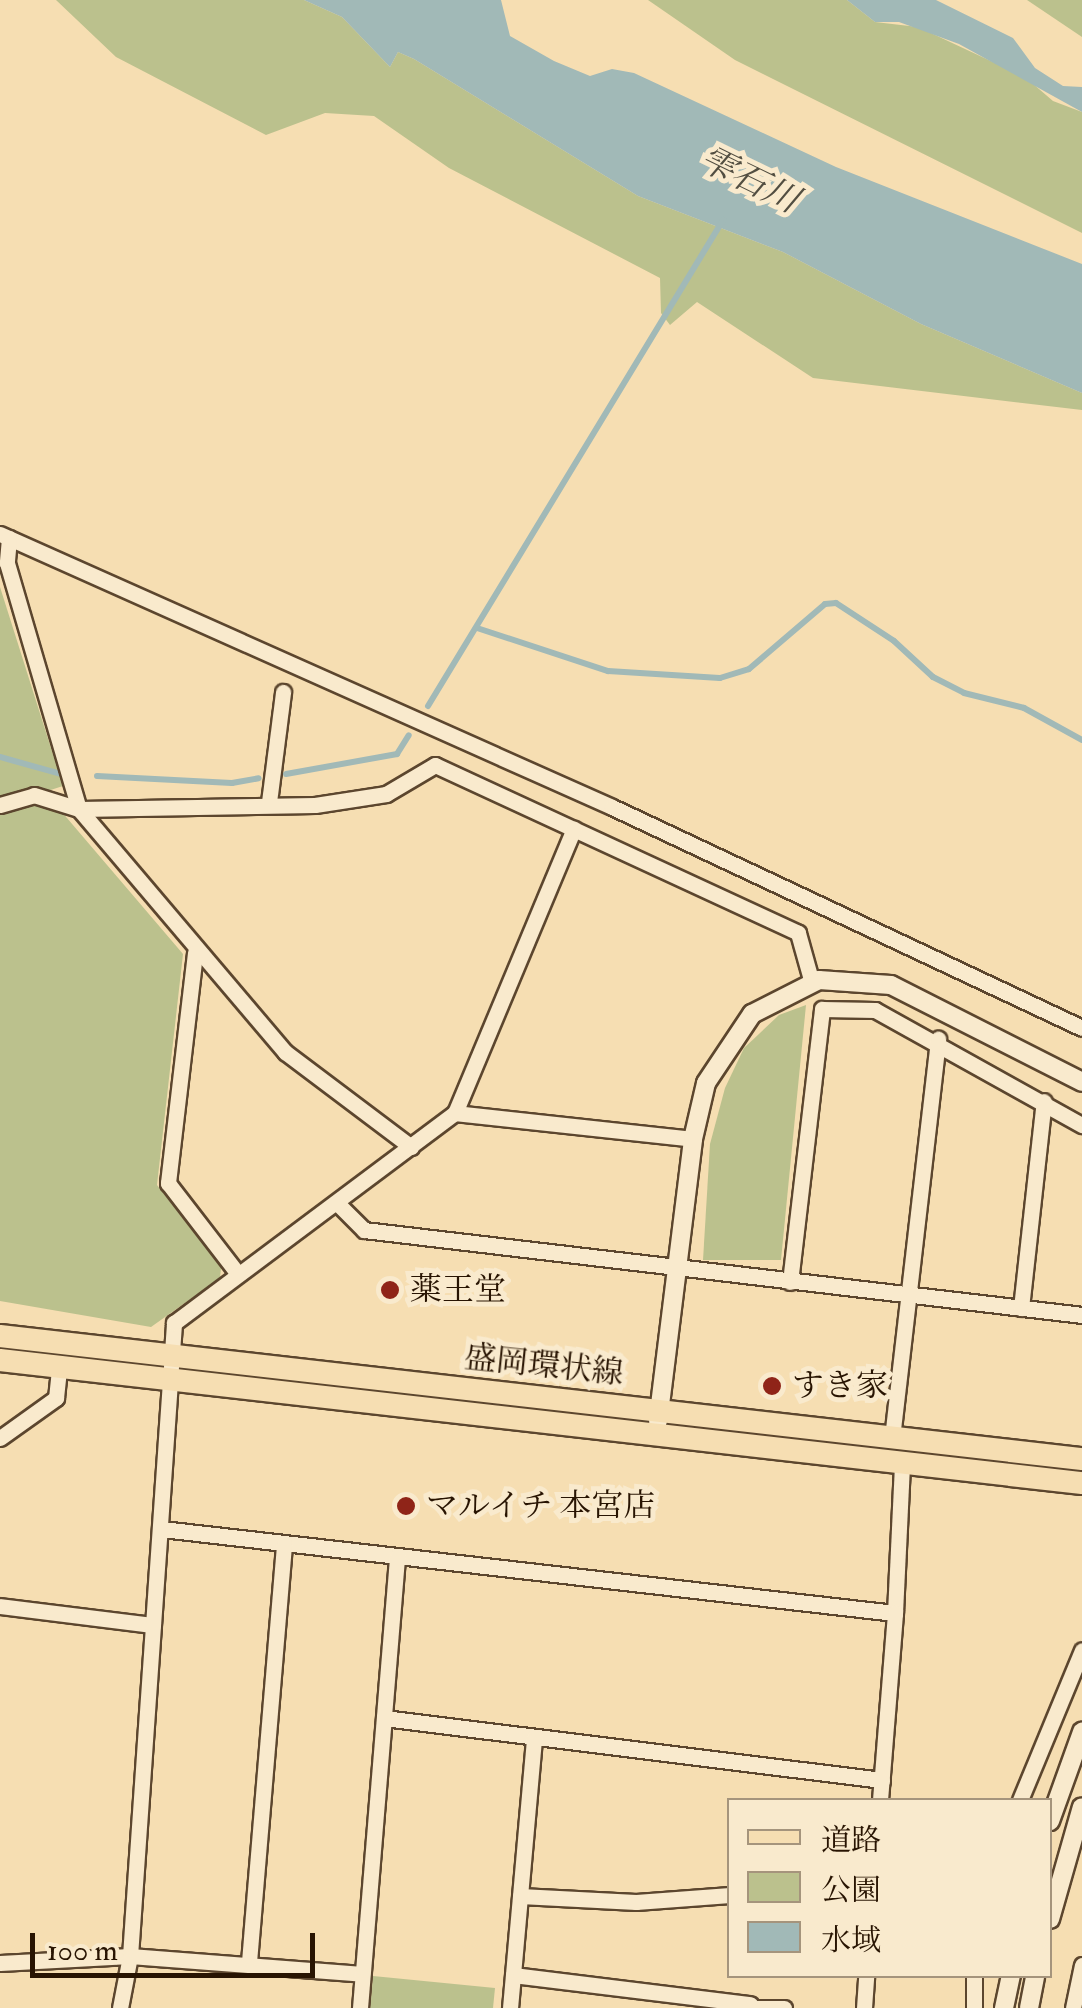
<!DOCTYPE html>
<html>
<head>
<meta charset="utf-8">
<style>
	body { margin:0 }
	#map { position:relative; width:1082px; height:2008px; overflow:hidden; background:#f6deb2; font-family:"IM FELL Double Pica","Noto Serif JP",serif }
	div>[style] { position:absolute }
	.green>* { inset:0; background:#bbc18d }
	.water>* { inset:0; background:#a1b9b7 }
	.stream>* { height:6px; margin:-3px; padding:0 3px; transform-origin:3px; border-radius:3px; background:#a1b9b7 }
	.roads { filter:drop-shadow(2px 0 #5c462e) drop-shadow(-2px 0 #5c462e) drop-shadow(0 2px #5c462e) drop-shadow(0 -2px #5c462e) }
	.minor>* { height:15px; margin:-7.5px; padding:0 7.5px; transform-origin:7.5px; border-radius:7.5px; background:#f9eacd }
	.tertiary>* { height:18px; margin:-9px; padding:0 9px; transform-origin:9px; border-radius:9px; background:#f9eacd }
	.primary>* { height:22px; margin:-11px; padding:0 11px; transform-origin:11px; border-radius:11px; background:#f6deb2 }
	.dots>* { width:28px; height:28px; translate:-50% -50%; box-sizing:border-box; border:5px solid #f9eacd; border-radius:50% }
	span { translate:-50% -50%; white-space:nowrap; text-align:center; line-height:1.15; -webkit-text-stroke:10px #f9eacd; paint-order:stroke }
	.poi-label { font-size:32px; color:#281402 }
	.left { translate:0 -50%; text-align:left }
	.street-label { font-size:32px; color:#281402 }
	.water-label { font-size:35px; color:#524e41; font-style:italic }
	.legend { position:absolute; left:727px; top:1798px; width:325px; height:180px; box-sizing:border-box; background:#f9eacd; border:2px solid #a5947c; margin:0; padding:12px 18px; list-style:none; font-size:30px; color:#281402 }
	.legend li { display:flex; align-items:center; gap:20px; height:50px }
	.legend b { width:50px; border:2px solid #a5947c }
	.scale { position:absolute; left:30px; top:1933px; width:285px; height:45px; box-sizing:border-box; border:5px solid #281402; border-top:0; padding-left:12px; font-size:30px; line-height:35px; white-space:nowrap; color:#281402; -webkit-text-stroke:8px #f9eacd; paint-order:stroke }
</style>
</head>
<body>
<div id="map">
	<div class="green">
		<div style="clip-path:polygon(56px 0,304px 0,342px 17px,390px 67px,398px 52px,414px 59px,638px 196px,783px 252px,921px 324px,1082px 393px,1082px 410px,813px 378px,697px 302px,670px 325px,661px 313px,660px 278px,449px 168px,374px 116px,325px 113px,266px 135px,116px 57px)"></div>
		<div style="clip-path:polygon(648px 0,847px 0,875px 22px,918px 27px,1025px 77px,1053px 101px,1082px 112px,1082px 233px,735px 60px)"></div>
		<div style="clip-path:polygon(1027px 0,1082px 0,1082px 37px)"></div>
		<div style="clip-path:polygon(0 587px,63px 786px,35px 795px,61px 811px,183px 954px,157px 1185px,221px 1268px,220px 1278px,151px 1327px,0 1301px)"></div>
		<div style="clip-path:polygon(806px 1005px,781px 1260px,703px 1260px,710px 1144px,725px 1088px,744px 1048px,779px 1015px)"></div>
		<div style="clip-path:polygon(373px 1976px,495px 1988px,493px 2008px,370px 2008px)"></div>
	</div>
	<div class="water">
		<div style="clip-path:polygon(304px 0,501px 0,510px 36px,554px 61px,590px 76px,612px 69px,634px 73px,836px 167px,1082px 264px,1082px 393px,921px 324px,783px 252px,638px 196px,414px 59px,398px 52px,390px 67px,342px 17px)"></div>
		<div style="clip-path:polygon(847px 0,936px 0,1013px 38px,1035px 68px,1063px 86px,1082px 87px,1082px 112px,959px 44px,899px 22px,875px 22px)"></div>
	</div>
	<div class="stream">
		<div style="left:477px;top:628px;width:138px;rotate:18.2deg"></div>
		<div style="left:608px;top:671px;width:112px;rotate:3.6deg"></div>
		<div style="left:720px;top:678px;width:30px;rotate:-17deg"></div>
		<div style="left:749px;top:669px;width:100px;rotate:-40.5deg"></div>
		<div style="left:825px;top:604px;width:11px;rotate:-5deg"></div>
		<div style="left:836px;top:603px;width:69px;rotate:33.2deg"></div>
		<div style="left:894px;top:641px;width:53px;rotate:42.7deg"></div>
		<div style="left:933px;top:677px;width:35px;rotate:27deg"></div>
		<div style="left:964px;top:693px;width:62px;rotate:14deg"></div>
		<div style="left:1024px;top:708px;width:66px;rotate:28.9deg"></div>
		<div style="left:428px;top:706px;width:569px;rotate:-58.74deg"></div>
		<div style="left:0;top:757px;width:63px;rotate:15.6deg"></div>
		<div style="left:286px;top:774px;width:113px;rotate:-10.2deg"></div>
		<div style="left:397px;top:754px;width:22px;rotate:-58deg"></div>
		<div style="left:97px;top:776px;width:135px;rotate:3deg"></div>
		<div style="left:232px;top:783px;width:27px;rotate:-10deg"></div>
	</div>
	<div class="roads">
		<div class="minor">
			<div style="left:0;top:534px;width:670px;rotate:24.04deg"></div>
			<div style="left:612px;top:807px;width:519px;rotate:25.18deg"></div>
			<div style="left:9px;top:538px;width:25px;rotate:95deg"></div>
			<div style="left:7px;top:563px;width:256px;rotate:73.7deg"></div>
			<div style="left:79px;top:809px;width:319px;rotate:49.7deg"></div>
			<div style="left:285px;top:1052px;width:158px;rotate:37deg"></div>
			<div style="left:269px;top:802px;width:111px;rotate:-82.7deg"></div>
			<div style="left:0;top:805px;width:35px;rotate:-16deg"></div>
			<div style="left:34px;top:795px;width:47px;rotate:17.3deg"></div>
			<div style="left:79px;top:809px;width:236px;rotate:-1deg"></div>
			<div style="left:315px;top:805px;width:72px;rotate:-8.8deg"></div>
			<div style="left:386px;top:794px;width:57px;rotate:-30.6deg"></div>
			<div style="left:435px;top:765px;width:400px;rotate:24.8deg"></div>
			<div style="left:798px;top:933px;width:52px;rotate:74.4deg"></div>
			<div style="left:195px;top:953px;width:232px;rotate:96.7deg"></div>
			<div style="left:168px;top:1183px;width:115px;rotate:52.4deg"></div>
			<div style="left:455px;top:1113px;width:308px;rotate:-67.3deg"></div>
			<div style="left:338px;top:1204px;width:37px;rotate:45deg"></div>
			<div style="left:364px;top:1230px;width:723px;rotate:6.75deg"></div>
			<div style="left:790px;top:1282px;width:275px;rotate:-83.3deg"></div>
			<div style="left:822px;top:1009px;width:53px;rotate:1.1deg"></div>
			<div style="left:875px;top:1010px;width:237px;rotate:29.1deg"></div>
			<div style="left:1021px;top:1308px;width:208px;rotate:-83.7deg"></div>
			<div style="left:0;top:1438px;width:69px;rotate:-35.5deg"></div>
			<div style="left:56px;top:1398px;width:31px;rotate:-84deg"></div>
			<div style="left:892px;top:1438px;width:402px;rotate:-83.4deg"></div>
			<div style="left:162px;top:1529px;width:738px;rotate:6.54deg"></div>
			<div style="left:895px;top:1613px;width:149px;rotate:-87.3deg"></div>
			<div style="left:0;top:1606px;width:154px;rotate:7.1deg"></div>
			<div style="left:384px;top:1718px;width:502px;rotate:7.1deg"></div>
			<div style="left:880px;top:1800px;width:188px;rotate:-85.4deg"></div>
			<div style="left:1020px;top:1800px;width:162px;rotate:-67.5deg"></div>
			<div style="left:520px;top:1896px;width:116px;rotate:3deg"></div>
			<div style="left:636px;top:1902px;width:94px;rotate:-4.3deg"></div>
			<div style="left:249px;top:1962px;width:419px;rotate:-85.2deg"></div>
			<div style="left:0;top:1963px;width:130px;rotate:-3.1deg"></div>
			<div style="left:130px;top:1956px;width:233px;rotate:4.4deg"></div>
			<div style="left:513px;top:1975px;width:239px;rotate:7deg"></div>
			<div style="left:120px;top:2008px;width:53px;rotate:-79.1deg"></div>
			<div style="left:130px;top:1956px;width:635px;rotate:-86.02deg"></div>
			<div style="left:174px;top:1323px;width:351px;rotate:-36.8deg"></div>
			<div style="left:455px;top:1113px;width:239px;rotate:6.2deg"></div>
			<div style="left:360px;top:2008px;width:453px;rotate:-85.3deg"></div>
			<div style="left:510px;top:2008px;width:272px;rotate:-84.9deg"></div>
			<div style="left:749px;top:2008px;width:35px"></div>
			<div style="left:864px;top:2008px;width:32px;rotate:-86deg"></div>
			<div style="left:974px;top:2008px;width:32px;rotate:-90deg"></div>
			<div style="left:1073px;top:2008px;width:44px;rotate:-78.2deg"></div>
		</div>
		<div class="tertiary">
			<div style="left:658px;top:1421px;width:284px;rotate:-82.9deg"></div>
			<div style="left:693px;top:1139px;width:57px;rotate:-76.9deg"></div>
			<div style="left:706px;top:1083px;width:83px;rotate:-56.3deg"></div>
			<div style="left:752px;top:1014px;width:75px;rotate:-26.9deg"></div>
			<div style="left:819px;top:980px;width:72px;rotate:4deg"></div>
			<div style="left:891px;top:985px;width:214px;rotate:26.9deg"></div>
			<div style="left:1050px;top:1821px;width:95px;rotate:-70.2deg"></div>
			<div style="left:1050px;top:1919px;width:116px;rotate:-74.1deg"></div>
			<div style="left:1004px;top:2008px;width:33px;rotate:-78deg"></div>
			<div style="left:1029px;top:2008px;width:33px;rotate:-79deg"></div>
		</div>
		<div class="primary">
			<div style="left:0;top:1336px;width:1089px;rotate:6.49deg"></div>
			<div style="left:0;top:1360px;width:1089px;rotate:6.49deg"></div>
		</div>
	</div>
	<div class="dots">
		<div style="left:390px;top:1290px;background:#8f2418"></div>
		<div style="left:772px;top:1386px;background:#8f2418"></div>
		<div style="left:406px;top:1506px;background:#8f2418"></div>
	</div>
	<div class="poi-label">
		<span class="left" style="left:410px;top:1290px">薬王堂</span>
		<span class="left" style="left:792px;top:1386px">すき家</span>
		<span class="left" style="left:426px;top:1506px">マルイチ 本宮店</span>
	</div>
	<div class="street-label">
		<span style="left:544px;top:1366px;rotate:6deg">盛岡環状線</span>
	</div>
	<div class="water-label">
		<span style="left:749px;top:180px;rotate:26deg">雫石川</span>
	</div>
	<ul class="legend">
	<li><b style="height:12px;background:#f6deb2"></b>道路</li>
	<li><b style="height:28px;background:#bbc18d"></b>公園</li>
	<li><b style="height:28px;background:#a1b9b7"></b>水域</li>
	</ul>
	<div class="scale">100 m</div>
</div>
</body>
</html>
